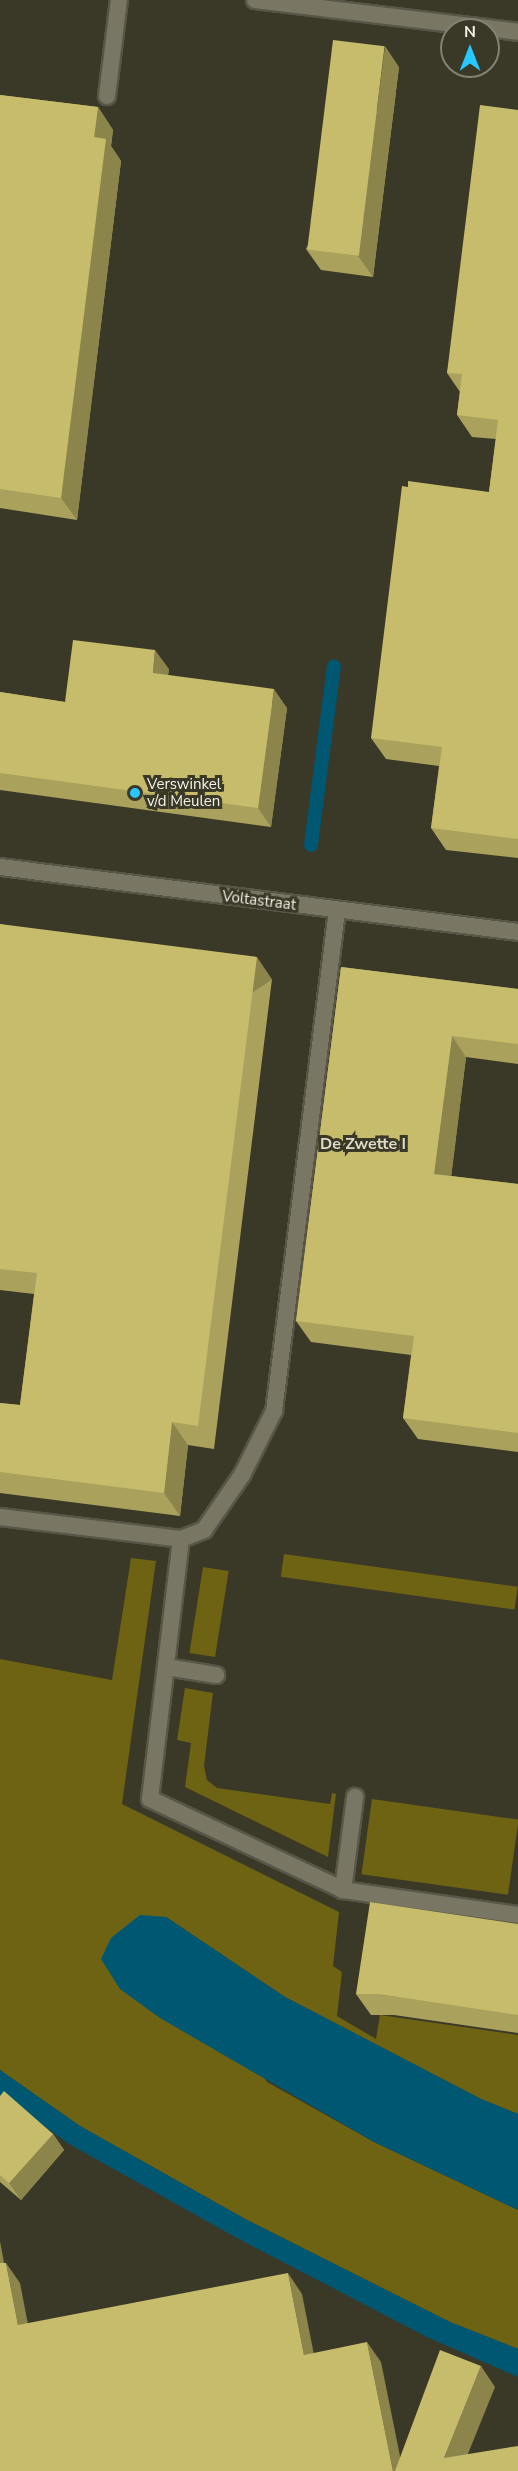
<!DOCTYPE html>
<html>
<head>
<meta charset="utf-8">
<style>
	body { margin:0 }
	#map { position:relative; width:518px; height:2471px; overflow:hidden; background:#3a3827; font-family:"Nunito Sans",sans-serif }
	div>[style] { position:absolute }
	.green>* { inset:0; background:#6d6312; transform-origin:0 0 }
	.water>* { inset:0; background:#005772 }
	.stream>* { height:14px; margin:-7px; padding:0 7px; transform-origin:7px; border-radius:7px; background:#005772 }
	.roads { filter:drop-shadow(2px 0 #585647) drop-shadow(-2px 0 #585647) drop-shadow(0 2px #585647) drop-shadow(0 -2px #585647) }
	.service>* { height:16px; margin:-8px; padding:0 8px; transform-origin:8px; border-radius:8px; background:#797764 }
	.minor>* { height:16px; margin:-8px; padding:0 8px; transform-origin:8px; border-radius:8px; background:#797764 }
	.tertiary>* { height:16px; margin:-8px; padding:0 8px; transform-origin:8px; border-radius:8px; background:#797764 }
	.wall>* { inset:0; background:#aaa25c }
	.shaded-wall>* { inset:0; background:#8b844b; transform-origin:0 0 }
	.building>* { inset:0; background:#c6bc6b; transform-origin:0 0 }
	.dots>* { width:16px; height:16px; translate:-50% -50%; box-sizing:border-box; border:3px solid #3a3827; border-radius:50% }
	span { translate:-50% -50%; white-space:nowrap; text-align:center; line-height:1.15; -webkit-text-stroke:6px #3a3827; paint-order:stroke }
	.poi-label { font-size:15px; color:#f3f2e7 }
	.left { translate:0 -50%; text-align:left }
	.street-label { font-size:15px; color:#f3f2e7 }
	.neighbourhood-label { font-size:16px; color:#dedcc6; font-weight:700 }
	.north { position:absolute; left:440px; top:18px; width:60px; height:60px; box-sizing:border-box; background:#3a3827; border:2px solid #848274; border-radius:50%; rotate:0deg; font-size:16px; font-weight:700; line-height:24px; text-align:center; color:#f3f2e7 }
	.north::after { content:''; display:block; margin:auto; width:21px; height:27px; background:#28c8ff; clip-path:polygon(50% 0,100% 100%,50% 72%,0 100%) }
</style>
</head>
<body>
<div id="map">
	<div class="green">
		<div style="left:284px;top:1554px;width:236px;height:23px;rotate:8deg"></div>
		<div style="clip-path:polygon(131px 1558px,156px 1561px,122px 1804px,339px 1912px,333px 1966px,342px 1972px,337px 2016px,376px 2039px,380px 2015px,518px 2035px,518px 2114px,481px 2099px,285px 1997px,166px 1917px,267px 2082px,374px 2142px,518px 2210px,518px 2349px,450px 2322px,245px 2219px,80px 2126px,0 2070px,0 1659px,112px 1680px)"></div>
		<div style="left:203px;top:1567px;width:26px;height:87px;rotate:9deg"></div>
		<div style="clip-path:polygon(185px 1688px,213px 1693px,204px 1766px,207px 1780px,217px 1788px,330px 1804px,332px 1793px,336px 1794px,328px 1857px,185px 1787px,191px 1743px,177px 1740px)"></div>
		<div style="left:372px;top:1799px;width:148px;height:76px;rotate:8deg"></div>
	</div>
	<div class="water">
		<div style="clip-path:polygon(140px 1915px,166px 1917px,285px 1997px,481px 2099px,518px 2114px,518px 2210px,374px 2142px,160px 2018px,120px 1989px,101px 1959px,111px 1938px)"></div>
		<div style="clip-path:polygon(0 2070px,80px 2126px,245px 2219px,450px 2322px,518px 2349px,518px 2377px,427px 2337px,235px 2237px,69px 2144px,0 2095px)"></div>
	</div>
	<div class="stream">
		<div style="left:311px;top:845px;width:180px;rotate:-82.7deg"></div>
	</div>
	<div class="roads">
		<div class="service">
			<div style="left:107px;top:96px;width:97px;rotate:-82.9deg"></div>
			<div style="left:0;top:1517px;width:182px;rotate:6.9deg"></div>
			<div style="left:181px;top:1539px;width:25px;rotate:-21deg"></div>
			<div style="left:204px;top:1530px;width:67px;rotate:-55.4deg"></div>
			<div style="left:242px;top:1475px;width:72px;rotate:-63.4deg"></div>
			<div style="left:274px;top:1411px;width:504px;rotate:-82.82deg"></div>
			<div style="left:181px;top:1539px;width:262px;rotate:96.8deg"></div>
			<div style="left:150px;top:1799px;width:213px;rotate:25.2deg"></div>
			<div style="left:343px;top:1890px;width:177px;rotate:8.1deg"></div>
			<div style="left:166px;top:1667px;width:51px;rotate:9.1deg"></div>
			<div style="left:343px;top:1890px;width:94px;rotate:-82.6deg"></div>
		</div>
		<div class="minor">
			<div style="left:0;top:867px;width:522px;rotate:7.15deg"></div>
		</div>
		<div class="tertiary">
			<div style="left:255px;top:0;width:265px;rotate:6.9deg"></div>
		</div>
	</div>
	<div class="wall">
		<div style="clip-path:polygon(399px 67px,373px 277px,321px 270px,306px 249px)"></div>
		<div style="clip-path:polygon(0 95px,98px 107px,113px 130px,111px 146px,121px 161px,77px 520px,0 508px)"></div>
		<div style="clip-path:polygon(518px 110px,518px 858px,446px 850px,431px 828px,439px 766px,386px 759px,371px 738px,489px 492px,496px 439px,472px 437px,457px 415px,460px 392px,447px 373px)"></div>
		<div style="clip-path:polygon(169px 669px,168px 675px,287px 708px,271px 827px,0 790px,0 692px,65px 702px)"></div>
		<div style="clip-path:polygon(0 924px,272px 979px,214px 1449px,188px 1445px,180px 1516px,0 1493px,0 1403px,20px 1405px,34px 1294px,0 1290px)"></div>
		<div style="clip-path:polygon(341px 967px,518px 989px,518px 1064px,466px 1057px,451px 1176px,518px 1184px,518px 1452px,418px 1439px,403px 1418px,411px 1355px,311px 1342px,296px 1321px)"></div>
		<div style="clip-path:polygon(518px 1924px,518px 2033px,394px 2015px,371px 2015px,356px 1994px)"></div>
		<div style="clip-path:polygon(0 2096px,53px 2134px,64px 2150px,21px 2200px,0 2182px)"></div>
	</div>
	<div class="shaded-wall">
		<div style="clip-path:polygon(385px 46px,399px 67px,373px 277px,358px 256px)"></div>
		<div style="clip-path:polygon(98px 107px,113px 130px,111px 146px,121px 161px,77px 520px,61px 498px,94px 137px)"></div>
		<div style="clip-path:polygon(155px 650px,169px 669px,166px 691px,153px 673px)"></div>
		<div style="clip-path:polygon(274px 689px,287px 708px,271px 827px,258px 808px)"></div>
		<div style="left:257px;top:957px;width:27px;height:473px;rotate:56deg"></div>
		<div style="clip-path:polygon(452px 1036px,466px 1057px,449px 1195px,434px 1174px)"></div>
		<div style="clip-path:polygon(172px 1422px,188px 1445px,180px 1516px,164px 1493px)"></div>
		<div style="clip-path:polygon(53px 2134px,64px 2150px,21px 2200px,9px 2183px)"></div>
		<div style="clip-path:polygon(0 2241px,8px 2284px,0 2272px)"></div>
		<div style="clip-path:polygon(6px 2263px,20px 2283px,32px 2345px,18px 2325px)"></div>
		<div style="clip-path:polygon(288px 2273px,302px 2294px,318px 2375px,304px 2355px)"></div>
		<div style="clip-path:polygon(367px 2342px,381px 2362px,403px 2471px,393px 2471px)"></div>
		<div style="clip-path:polygon(481px 2366px,495px 2387px,461px 2471px,444px 2458px)"></div>
	</div>
	<div class="building">
		<div style="left:333px;top:40px;width:52px;height:211px;rotate:7deg"></div>
		<div style="clip-path:polygon(0 95px,98px 107px,94px 137px,106px 139px,61px 498px,0 489px)"></div>
		<div style="clip-path:polygon(480px 105px,518px 110px,518px 839px,431px 828px,442px 747px,371px 738px,402px 486px,408px 487px,408px 481px,489px 492px,498px 420px,457px 415px,462px 374px,447px 373px)"></div>
		<div style="clip-path:polygon(73px 640px,155px 650px,153px 673px,274px 689px,258px 808px,0 773px,0 692px,65px 702px)"></div>
		<div style="clip-path:polygon(0 924px,257px 957px,198px 1426px,172px 1422px,164px 1493px,0 1472px,0 1403px,20px 1405px,37px 1273px,0 1269px)"></div>
		<div style="clip-path:polygon(341px 967px,518px 989px,518px 1044px,452px 1036px,434px 1174px,518px 1184px,518px 1433px,403px 1418px,414px 1336px,296px 1321px)"></div>
		<div style="clip-path:polygon(370px 1902px,518px 1924px,518px 2015px,379px 1994px,356px 1994px)"></div>
		<div style="clip-path:polygon(4px 2091px,53px 2134px,9px 2183px,0 2175px,0 2096px)"></div>
		<div style="clip-path:polygon(0 2263px,6px 2263px,18px 2325px,288px 2273px,304px 2355px,367px 2342px,393px 2471px,0 2471px)"></div>
		<div style="clip-path:polygon(440px 2350px,481px 2366px,444px 2458px,518px 2446px,518px 2471px,395px 2471px)"></div>
	</div>
	<div class="dots">
		<div style="left:135px;top:793px;background:#28c8ff"></div>
	</div>
	<div class="poi-label">
		<span class="left" style="left:147px;top:793px">Verswinkel<br>v/d Meulen</span>
	</div>
	<div class="street-label">
		<span style="left:259px;top:901px;rotate:7deg">Voltastraat</span>
	</div>
	<div class="neighbourhood-label">
		<span style="left:363px;top:1144px">De Zwette I</span>
	</div>
	<div class="north">N</div>
</div>
</body>
</html>
